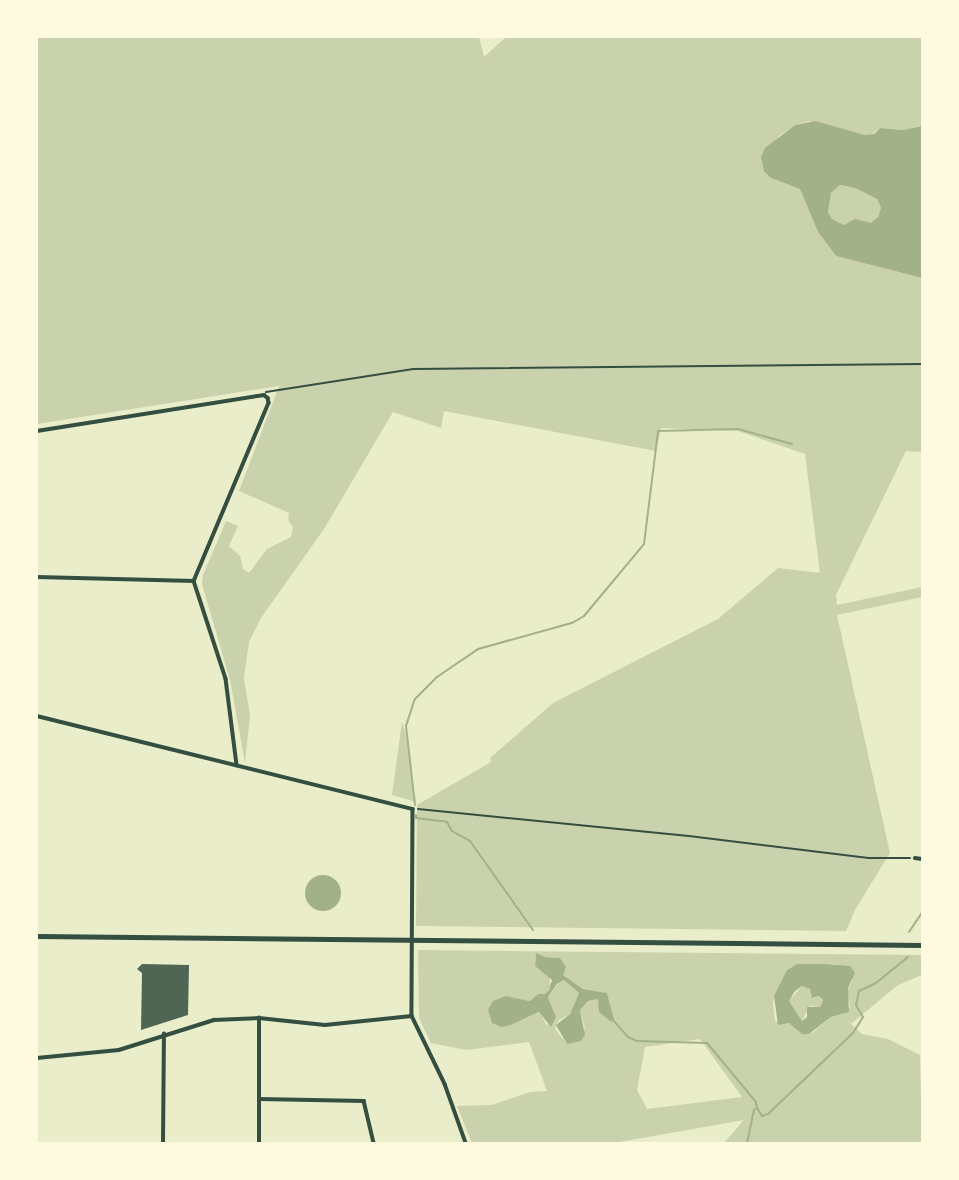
<!DOCTYPE html>
<html>
<head>
<meta charset="utf-8">
<style>
	body { margin:0 }
	#map { position:relative; width:959px; height:1180px; overflow:hidden; background:#e9edc9; font-family:Roboto,sans-serif }
	div>[style] { position:absolute }
	.green>* { inset:0; background:#cad2ad }
	.water>* { inset:0; background:#a3b18a }
	.round { border-radius:50% }
	.stream>* { height:2px; margin:-1px; padding:0 1px; transform-origin:1px; border-radius:1px; background:#a3b18a }
	.building>* { inset:0; background:#4f6655 }
	.path>* { height:2px; margin:-1px; padding:0 1px; transform-origin:1px; border-radius:1px; background:#344e41 }
	.minor>* { height:3.5px; margin:-1.75px; padding:0 1.75px; transform-origin:1.75px; border-radius:1.75px; background:#344e41 }
	.primary>* { height:5px; margin:-2.5px; padding:0 2.5px; transform-origin:2.5px; border-radius:2.5px; background:#344e41 }
	span { translate:-50% -50%; white-space:nowrap; text-align:center; line-height:1.15; -webkit-text-stroke:6px #fefae0; paint-order:stroke }
	.frame { position:absolute; inset:0; border:38px solid #fefae0; pointer-events:none }
</style>
</head>
<body>
<div id="map">
	<div class="green">
		<div style="clip-path:polygon(37px 37px,479px 37px,484px 57px,506px 37px,922px 37px,922px 126px,903px 130px,880px 128px,869px 136px,809px 121px,795px 125px,779px 136px,762px 161px,771px 178px,800px 189px,818px 232px,836px 256px,922px 278px,922px 452px,906px 451px,836px 595px,837px 605px,922px 587px,922px 597px,837px 615px,890px 853px,856px 908px,846px 931px,416px 926px,417px 805px,491px 762px,490px 758px,553px 703px,718px 619px,778px 568px,820px 573px,805px 454px,738px 431px,661px 428px,656px 451px,444px 411px,441px 428px,393px 412px,324px 529px,261px 618px,249px 642px,244px 678px,250px 715px,245px 763px,230px 680px,202px 584px,203px 575px,226px 521px,238px 526px,229px 546px,240px 556px,243px 569px,249px 573px,267px 549px,291px 537px,293px 527px,288px 520px,289px 513px,239px 491px,279px 386px,37px 424px)"></div>
		<div style="clip-path:polygon(840px 185px,855px 188px,877px 199px,881px 208px,878px 217px,871px 224px,858px 220px,844px 225px,832px 219px,828px 212px,831px 193px)"></div>
		<div style="clip-path:polygon(402px 722px,405px 731px,416px 802px,392px 795px)"></div>
		<div style="clip-path:polygon(evenodd,418px 950px,922px 955px,922px 975px,898px 985px,851px 1024px,862px 1034px,888px 1039px,920px 1055px,922px 1143px,724px 1143px,744px 1120px,614px 1143px,472px 1143px,457px 1106px,492px 1105px,530px 1092px,547px 1091px,529px 1042px,466px 1050px,431px 1043px,419px 1018px,418px 950px,536px 953px,545px 957px,560px 958px,563px 975px,583px 989px,607px 993px,614px 1019px,611px 1022px,600px 1012px,598px 999px,588px 1001px,580px 1010px,585px 1028px,567px 1044px,555px 1029px,559px 1020px,570px 1014px,579px 993px,565px 980px,558px 984px,548px 997px,554px 1011px,547px 1026px,540px 1012px,511px 1025px,506px 996px,530px 1001px,538px 994px,546px 994px,551px 986px,549px 976px,535px 966px,536px 953px,418px 950px,825px 964px,840px 965px,853px 979px,847px 991px,850px 1007px,845px 1013px,831px 1017px,812px 1033px,802px 1034px,791px 1024px,775px 1021px,773px 1002px,789px 968px,802px 964px,825px 964px,418px 950px,700px 1039px,742px 1097px,647px 1109px,637px 1090px,645px 1047px,700px 1039px)"></div>
		<div style="clip-path:polygon(802px 986px,810px 989px,814px 998px,819px 996px,823px 1000px,820px 1007px,810px 1006px,802px 1021px,789px 1001px)"></div>
	</div>
	<div class="water">
		<div style="clip-path:polygon(evenodd,815px 121px,865px 135px,874px 134px,880px 128px,903px 130px,922px 126px,922px 278px,836px 256px,818px 232px,800px 189px,771px 178px,764px 171px,761px 157px,765px 148px,795px 125px,815px 121px,840px 185px,855px 188px,877px 199px,881px 208px,878px 217px,871px 223px,855px 219px,844px 225px,832px 219px,828px 212px,831px 193px,840px 185px)"></div>
		<div class="round" style="left:305px;top:875px;width:36px;height:36px"></div>
		<div style="clip-path:polygon(536px 953px,545px 957px,560px 958px,566px 967px,563px 975px,583px 989px,607px 993px,614px 1019px,611px 1022px,599px 1012px,598px 999px,588px 1001px,580px 1010px,585px 1035px,581px 1041px,567px 1044px,556px 1025px,570px 1014px,579px 993px,564px 980px,557px 984px,548px 997px,556px 1017px,551px 1027px,539px 1012px,511px 1025px,501px 1027px,492px 1023px,488px 1010px,493px 1001px,506px 996px,530px 1001px,538px 994px,545px 994px,549px 990px,552px 980px,535px 966px)"></div>
		<div style="clip-path:polygon(evenodd,825px 964px,850px 966px,855px 973px,848px 988px,849px 1012px,831px 1017px,809px 1034px,802px 1034px,789px 1023px,778px 1025px,774px 996px,787px 970px,797px 964px,825px 964px,802px 986px,810px 989px,812px 998px,819px 996px,823px 1000px,820px 1007px,807px 1007px,807px 1017px,802px 1021px,789px 1001px,795px 991px,802px 986px)"></div>
	</div>
	<div class="stream">
		<div style="left:415px;top:805px;width:80px;rotate:-96.5deg"></div>
		<div style="left:406px;top:726px;width:28px;rotate:-72deg"></div>
		<div style="left:415px;top:699px;width:31px;rotate:-45deg"></div>
		<div style="left:437px;top:677px;width:50px;rotate:-34.3deg"></div>
		<div style="left:478px;top:649px;width:98px;rotate:-15.5deg"></div>
		<div style="left:572px;top:623px;width:14px;rotate:-30deg"></div>
		<div style="left:584px;top:616px;width:94px;rotate:-50.2deg"></div>
		<div style="left:644px;top:544px;width:114px;rotate:-82.9deg"></div>
		<div style="left:658px;top:431px;width:80px;rotate:-1.4deg"></div>
		<div style="left:738px;top:429px;width:56px;rotate:15.5deg"></div>
		<div style="left:416px;top:815px;width:3px;rotate:90deg"></div>
		<div style="left:416px;top:818px;width:31px;rotate:7deg"></div>
		<div style="left:447px;top:822px;width:10px;rotate:61deg"></div>
		<div style="left:452px;top:831px;width:21px;rotate:29deg"></div>
		<div style="left:470px;top:841px;width:109px;rotate:54.7deg"></div>
		<div style="left:909px;top:932px;width:23px;rotate:-56deg"></div>
		<div style="left:612px;top:1019px;width:24px;rotate:48deg"></div>
		<div style="left:628px;top:1037px;width:10px;rotate:24deg"></div>
		<div style="left:637px;top:1041px;width:70px;rotate:1.6deg"></div>
		<div style="left:707px;top:1043px;width:77px;rotate:50.3deg"></div>
		<div style="left:756px;top:1102px;width:6px;rotate:81deg"></div>
		<div style="left:747px;top:1143px;width:34px;rotate:-78deg"></div>
		<div style="left:754px;top:1110px;width:4px;rotate:-34deg"></div>
		<div style="left:757px;top:1108px;width:9px;rotate:58deg"></div>
		<div style="left:762px;top:1116px;width:6px;rotate:-18deg"></div>
		<div style="left:768px;top:1114px;width:117px;rotate:-43.6deg"></div>
		<div style="left:853px;top:1033px;width:19px;rotate:-58deg"></div>
		<div style="left:863px;top:1017px;width:14px;rotate:-120deg"></div>
		<div style="left:856px;top:1005px;width:14px;rotate:-78deg"></div>
		<div style="left:859px;top:991px;width:19px;rotate:-25deg"></div>
		<div style="left:876px;top:983px;width:41px;rotate:-39.1deg"></div>
	</div>
	<div class="building">
		<div style="clip-path:polygon(142px 964px,189px 965px,188px 1015px,141px 1030px,142px 973px,137px 969px)"></div>
	</div>
	<div class="path">
		<div style="left:266px;top:392px;width:149px;rotate:-8.9deg"></div>
		<div style="left:413px;top:369px;width:509px;rotate:-0.56deg"></div>
		<div style="left:418px;top:809px;width:272px;rotate:5.7deg"></div>
		<div style="left:689px;top:836px;width:181px;rotate:7deg"></div>
		<div style="left:869px;top:858px;width:41px"></div>
	</div>
	<div class="minor">
		<div style="left:37px;top:431px;width:230px;rotate:-9deg"></div>
		<div style="left:264px;top:395px;width:5px;rotate:37deg"></div>
		<div style="left:268px;top:398px;width:5px;rotate:79deg"></div>
		<div style="left:269px;top:403px;width:193px;rotate:112.8deg"></div>
		<div style="left:37px;top:577px;width:157px;rotate:1.5deg"></div>
		<div style="left:194px;top:581px;width:103px;rotate:71.9deg"></div>
		<div style="left:226px;top:679px;width:87px;rotate:82.7deg"></div>
		<div style="left:37px;top:716px;width:387px;rotate:13.9deg"></div>
		<div style="left:413px;top:809px;width:207px;rotate:90.3deg"></div>
		<div style="left:412px;top:1016px;width:76px;rotate:64.1deg"></div>
		<div style="left:445px;top:1084px;width:63px;rotate:70.4deg"></div>
		<div style="left:915px;top:858px;width:7px;rotate:8deg"></div>
		<div style="left:37px;top:1058px;width:82px;rotate:-5.6deg"></div>
		<div style="left:119px;top:1050px;width:100px;rotate:-17.5deg"></div>
		<div style="left:214px;top:1020px;width:45px;rotate:-2.5deg"></div>
		<div style="left:259px;top:1018px;width:66px;rotate:6.1deg"></div>
		<div style="left:325px;top:1025px;width:87px;rotate:-5.9deg"></div>
		<div style="left:259px;top:1099px;width:105px;rotate:1.1deg"></div>
		<div style="left:364px;top:1101px;width:43px;rotate:76.6deg"></div>
		<div style="left:163px;top:1143px;width:109px;rotate:-89.5deg"></div>
		<div style="left:259px;top:1143px;width:125px;rotate:-90deg"></div>
	</div>
	<div class="primary">
		<div style="left:37px;top:936px;width:885px;rotate:0.58deg"></div>
	</div>
	<div class="frame"></div>
</div>
</body>
</html>
